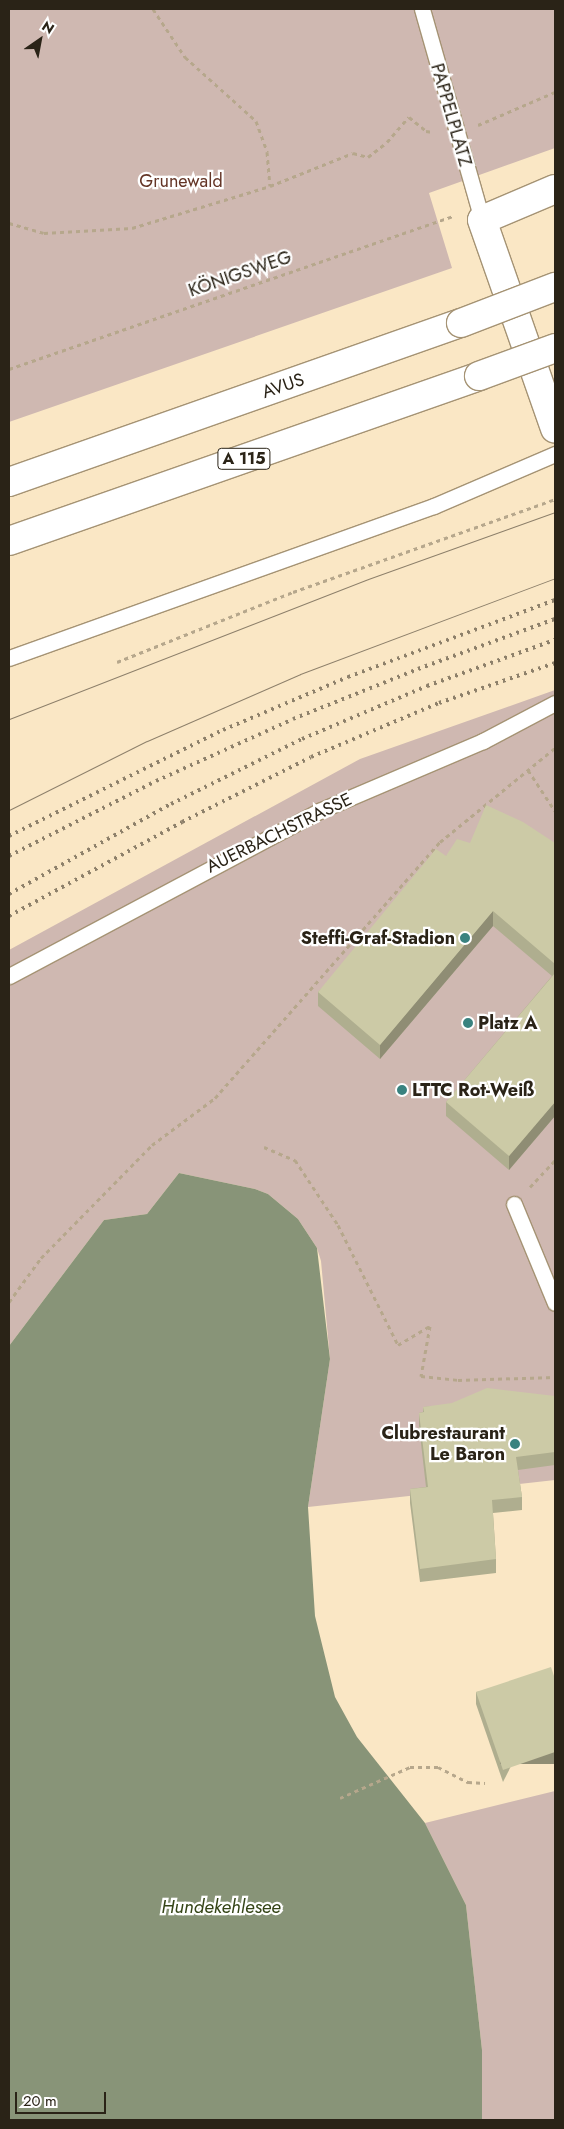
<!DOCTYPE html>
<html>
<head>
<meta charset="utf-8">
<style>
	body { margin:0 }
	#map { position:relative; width:564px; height:2129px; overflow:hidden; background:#fae7c5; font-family:Jost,sans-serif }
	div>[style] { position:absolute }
	.green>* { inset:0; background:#cfb8b1 }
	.water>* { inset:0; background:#889478 }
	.path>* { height:3px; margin-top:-1.5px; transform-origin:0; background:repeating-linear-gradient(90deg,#b6a78c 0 4px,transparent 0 8px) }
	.roads { filter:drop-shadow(1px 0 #a59374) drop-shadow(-1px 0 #a59374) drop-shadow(0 1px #a59374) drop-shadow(0 -1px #a59374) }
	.service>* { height:15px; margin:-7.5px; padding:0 7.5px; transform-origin:7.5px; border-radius:7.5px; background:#fff }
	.minor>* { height:28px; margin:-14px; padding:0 14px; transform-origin:14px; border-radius:14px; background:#fff }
	.motorway>* { height:28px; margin:-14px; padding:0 14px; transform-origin:14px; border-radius:14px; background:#fff }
	.tram>* { height:1px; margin:-0.5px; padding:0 0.5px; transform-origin:0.5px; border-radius:0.5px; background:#8d806a }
	.rail>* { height:4px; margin-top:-2px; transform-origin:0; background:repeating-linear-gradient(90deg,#8d806a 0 2.5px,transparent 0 7.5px) }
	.bridges { filter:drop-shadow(1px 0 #a59374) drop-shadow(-1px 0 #a59374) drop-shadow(0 1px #a59374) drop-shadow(0 -1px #a59374) }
	.motorway-bridge>* { height:28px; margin:-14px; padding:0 14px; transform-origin:14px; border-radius:14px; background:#fff }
	.wall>* { inset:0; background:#afae8f }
	.shaded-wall>* { inset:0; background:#8f8d74; transform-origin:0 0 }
	.building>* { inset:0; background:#cccaa6 }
	.dots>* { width:14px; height:14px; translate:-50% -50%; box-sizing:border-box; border:2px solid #fff; border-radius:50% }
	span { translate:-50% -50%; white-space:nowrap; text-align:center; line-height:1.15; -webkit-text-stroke:4.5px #fff; paint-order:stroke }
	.shield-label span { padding:1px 4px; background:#fff; border:1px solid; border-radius:4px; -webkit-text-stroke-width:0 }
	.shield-label { font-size:16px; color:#2a2317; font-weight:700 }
	.street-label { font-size:18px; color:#2a2317 }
	.park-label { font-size:18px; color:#643526 }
	.poi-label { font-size:18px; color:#2a2317; font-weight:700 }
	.right { translate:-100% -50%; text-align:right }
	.left { translate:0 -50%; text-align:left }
	.water-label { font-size:19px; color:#354517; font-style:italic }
	.frame { position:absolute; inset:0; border:10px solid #2a2317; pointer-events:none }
	.north { position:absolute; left:15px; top:15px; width:50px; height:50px; -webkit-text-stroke:4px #fff; paint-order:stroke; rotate:33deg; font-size:14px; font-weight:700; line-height:20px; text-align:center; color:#2a2317 }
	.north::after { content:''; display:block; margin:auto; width:18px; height:22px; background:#2a2317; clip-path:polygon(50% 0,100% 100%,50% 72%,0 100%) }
	.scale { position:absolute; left:15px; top:2092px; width:91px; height:22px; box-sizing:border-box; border:2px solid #2a2317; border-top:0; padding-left:6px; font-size:15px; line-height:18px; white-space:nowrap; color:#2a2317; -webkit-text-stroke:4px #fff; paint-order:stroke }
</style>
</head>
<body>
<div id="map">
	<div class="green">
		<div style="clip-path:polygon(9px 9px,555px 9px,555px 148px,429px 193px,452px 268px,9px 422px)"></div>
		<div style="clip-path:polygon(555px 690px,555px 1480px,308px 1507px,330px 1359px,321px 1261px,317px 1248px,298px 1219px,268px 1194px,255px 1189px,179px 1173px,147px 1214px,104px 1220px,9px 1346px,9px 950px,360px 759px)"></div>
		<div style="clip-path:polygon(555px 1791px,555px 2120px,482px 2120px,482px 2050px,466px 1905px,425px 1823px)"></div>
	</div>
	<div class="water">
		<div style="clip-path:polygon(179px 1173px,255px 1189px,268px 1194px,298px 1219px,317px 1248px,330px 1359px,308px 1507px,315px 1616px,335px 1697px,357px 1737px,425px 1823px,466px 1905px,482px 2050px,482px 2120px,9px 2120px,9px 1346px,104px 1220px,147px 1214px)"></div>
	</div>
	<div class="path">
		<div style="left:153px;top:9px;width:58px;rotate:56.3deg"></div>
		<div style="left:185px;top:57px;width:96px;rotate:42deg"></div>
		<div style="left:256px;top:121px;width:33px;rotate:70deg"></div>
		<div style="left:267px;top:152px;width:34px;rotate:85deg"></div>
		<div style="left:478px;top:125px;width:84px;rotate:-23.2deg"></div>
		<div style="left:9px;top:223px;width:36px;rotate:16deg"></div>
		<div style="left:44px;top:233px;width:88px;rotate:-3.3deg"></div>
		<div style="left:132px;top:228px;width:144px;rotate:-16.9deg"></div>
		<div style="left:270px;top:186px;width:89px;rotate:-21.7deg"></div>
		<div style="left:353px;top:153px;width:16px;rotate:15deg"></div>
		<div style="left:368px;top:157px;width:24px;rotate:-38deg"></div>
		<div style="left:387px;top:142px;width:33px;rotate:-49deg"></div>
		<div style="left:409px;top:117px;width:22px;rotate:39deg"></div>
		<div style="left:426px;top:131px;width:7px;rotate:8deg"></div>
		<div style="left:9px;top:369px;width:471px;rotate:-19deg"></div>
		<div style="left:117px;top:662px;width:189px;rotate:-21.7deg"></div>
		<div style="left:293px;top:592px;width:278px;rotate:-19.5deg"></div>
		<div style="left:528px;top:770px;width:49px;rotate:56.6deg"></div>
		<div style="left:264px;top:1147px;width:34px;rotate:23deg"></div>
		<div style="left:295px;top:1160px;width:78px;rotate:56.5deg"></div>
		<div style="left:338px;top:1225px;width:134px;rotate:63.4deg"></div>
		<div style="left:398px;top:1345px;width:37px;rotate:-31deg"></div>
		<div style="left:430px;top:1326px;width:51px;rotate:100.2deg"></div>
		<div style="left:421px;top:1376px;width:37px;rotate:6deg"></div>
		<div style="left:458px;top:1380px;width:97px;rotate:-1.8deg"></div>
		<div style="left:530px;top:1187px;width:37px;rotate:-47deg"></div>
		<div style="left:9px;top:1302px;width:54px;rotate:-54deg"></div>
		<div style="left:41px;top:1258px;width:158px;rotate:-45.5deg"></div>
		<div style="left:152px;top:1145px;width:79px;rotate:-36.7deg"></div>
		<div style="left:215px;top:1098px;width:341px;rotate:-48.7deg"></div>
		<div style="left:440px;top:842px;width:149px;rotate:-39.3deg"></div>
		<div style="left:340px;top:1798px;width:77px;rotate:-23.9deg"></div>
		<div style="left:410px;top:1767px;width:28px"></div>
		<div style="left:438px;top:1767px;width:34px;rotate:27deg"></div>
		<div style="left:468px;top:1782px;width:17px;rotate:3deg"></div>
	</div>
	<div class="roads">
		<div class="service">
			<div style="left:422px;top:9px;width:219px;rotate:74.1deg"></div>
			<div style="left:9px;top:658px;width:451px;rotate:-19.7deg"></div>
			<div style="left:434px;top:506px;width:132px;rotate:-23.3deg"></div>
			<div style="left:9px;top:976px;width:351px;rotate:-28deg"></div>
			<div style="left:319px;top:811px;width:178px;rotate:-23.1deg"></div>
			<div style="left:483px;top:741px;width:81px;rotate:-27.8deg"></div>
			<div style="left:514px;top:1204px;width:107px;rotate:67.5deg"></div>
		</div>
		<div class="minor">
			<div style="left:555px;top:189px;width:79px;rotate:157deg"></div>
			<div style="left:482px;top:220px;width:221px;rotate:70.7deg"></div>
		</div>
		<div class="motorway">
			<div style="left:9px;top:482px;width:479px;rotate:-19.4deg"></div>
			<div style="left:9px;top:541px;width:498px;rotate:-19.3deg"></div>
		</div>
	</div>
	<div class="tram">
		<div style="left:9px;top:719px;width:385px;rotate:-21.3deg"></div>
		<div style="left:368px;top:579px;width:199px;rotate:-19.7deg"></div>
		<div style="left:9px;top:810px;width:154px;rotate:-26.6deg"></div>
		<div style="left:147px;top:741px;width:167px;rotate:-23.6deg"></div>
		<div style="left:300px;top:674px;width:272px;rotate:-20.6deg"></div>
	</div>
	<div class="rail">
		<div style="left:9px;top:836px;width:239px;rotate:-26.4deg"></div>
		<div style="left:223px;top:730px;width:136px;rotate:-23deg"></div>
		<div style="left:348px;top:677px;width:221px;rotate:-20.4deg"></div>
		<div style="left:9px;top:856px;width:165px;rotate:-27deg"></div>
		<div style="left:156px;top:781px;width:150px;rotate:-24.3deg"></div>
		<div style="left:293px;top:719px;width:135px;rotate:-21.8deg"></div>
		<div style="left:418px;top:669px;width:146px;rotate:-20.1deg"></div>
		<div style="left:9px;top:894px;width:185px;rotate:-29.1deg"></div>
		<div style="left:171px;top:804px;width:146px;rotate:-26.4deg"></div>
		<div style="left:302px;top:739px;width:136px;rotate:-23deg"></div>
		<div style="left:427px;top:686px;width:136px;rotate:-19.8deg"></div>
		<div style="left:9px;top:916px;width:197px;rotate:-28.5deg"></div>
		<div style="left:182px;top:822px;width:144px;rotate:-26.7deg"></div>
		<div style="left:311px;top:757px;width:139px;rotate:-22.9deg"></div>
		<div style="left:439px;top:703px;width:123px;rotate:-19deg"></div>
	</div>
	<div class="bridges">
		<div class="motorway-bridge">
			<div style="left:461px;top:323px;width:101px;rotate:-21deg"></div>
			<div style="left:479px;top:376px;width:81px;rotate:-20.2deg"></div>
		</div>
	</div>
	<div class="wall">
		<div style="clip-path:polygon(470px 843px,555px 843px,555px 1116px,509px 1170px,446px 1116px,446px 1102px,552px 976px,493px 926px,380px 1059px,318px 1006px,318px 992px,446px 856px)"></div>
		<div style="clip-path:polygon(555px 1399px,555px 1465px,518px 1470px,522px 1497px,522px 1510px,493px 1513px,496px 1559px,496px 1573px,420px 1582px,410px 1503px,410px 1489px,426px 1487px,419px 1426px,419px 1413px,423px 1412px,423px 1407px)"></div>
		<div style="clip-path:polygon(555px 1679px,503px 1782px,476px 1704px,476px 1692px)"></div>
	</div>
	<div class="shaded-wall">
		<div style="clip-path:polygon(493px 911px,493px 926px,380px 1059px,380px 1045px)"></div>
		<div style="clip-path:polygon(555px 1102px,555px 1116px,509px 1170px,509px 1156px)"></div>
		<div style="left:555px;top:1752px;width:12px;height:55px;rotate:90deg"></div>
	</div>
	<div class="building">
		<div style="clip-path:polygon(486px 805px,523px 822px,555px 843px,555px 964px,493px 911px,380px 1045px,318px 992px,436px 849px,446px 856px,457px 839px,470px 843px)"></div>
		<div style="clip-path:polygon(555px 973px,555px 1102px,509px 1156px,446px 1102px)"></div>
		<div style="clip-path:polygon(487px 1388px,555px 1396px,555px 1452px,516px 1457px,522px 1497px,492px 1500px,496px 1559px,420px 1569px,410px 1489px,428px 1487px,419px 1413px,424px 1412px,423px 1407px,452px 1403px)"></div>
		<div style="clip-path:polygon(551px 1667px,555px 1679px,555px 1752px,503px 1770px,476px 1692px)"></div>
	</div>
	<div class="dots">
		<div style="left:465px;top:938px;background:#39827f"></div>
		<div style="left:468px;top:1023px;background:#39827f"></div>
		<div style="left:402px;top:1090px;background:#39827f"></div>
		<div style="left:515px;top:1444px;background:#39827f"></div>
	</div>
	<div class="shield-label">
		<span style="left:244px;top:459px">A 115</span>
	</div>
	<div class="street-label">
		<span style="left:451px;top:115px;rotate:74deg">PAPPELPLATZ</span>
		<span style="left:240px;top:274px;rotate:-19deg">KÖNIGSWEG</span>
		<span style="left:283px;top:386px;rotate:-19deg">AVUS</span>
		<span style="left:279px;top:833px;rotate:-26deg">AUERBACHSTRASSE</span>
	</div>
	<div class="park-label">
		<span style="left:181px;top:181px">Grunewald</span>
	</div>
	<div class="poi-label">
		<span class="right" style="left:455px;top:938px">Steffi-Graf-Stadion</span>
		<span class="left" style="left:478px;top:1023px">Platz A</span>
		<span class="left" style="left:412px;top:1090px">LTTC Rot-Weiß</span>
		<span class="right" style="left:505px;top:1444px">Clubrestaurant<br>Le Baron</span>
	</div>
	<div class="water-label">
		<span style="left:221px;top:1907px">Hundekehlesee</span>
	</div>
	<div class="frame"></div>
	<div class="north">N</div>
	<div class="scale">20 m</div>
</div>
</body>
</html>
